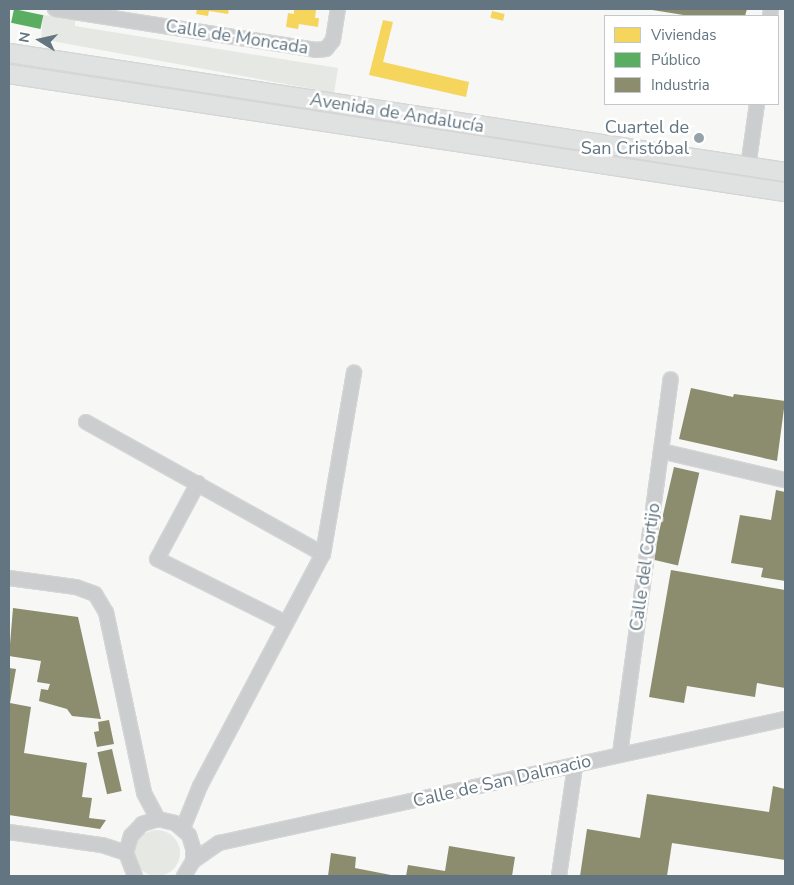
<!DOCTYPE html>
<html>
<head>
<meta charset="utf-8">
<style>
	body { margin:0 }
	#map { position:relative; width:794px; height:885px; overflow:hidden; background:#f7f7f6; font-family:"Nunito Sans",sans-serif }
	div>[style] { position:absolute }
	.green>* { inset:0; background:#e6e9e3 }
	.round { border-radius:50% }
	.homes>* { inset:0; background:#f6d55c; transform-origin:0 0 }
	.public>* { inset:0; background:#5aae61; transform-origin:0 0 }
	.industry>* { inset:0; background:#8c8c6e; transform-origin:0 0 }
	.roads { filter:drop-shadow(1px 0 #d4d5d6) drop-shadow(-1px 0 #d4d5d6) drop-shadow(0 1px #d4d5d6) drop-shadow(0 -1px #d4d5d6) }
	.minor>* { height:14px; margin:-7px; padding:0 7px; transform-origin:7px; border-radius:7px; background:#cccdce }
	.major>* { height:18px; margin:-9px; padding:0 9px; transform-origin:9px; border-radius:9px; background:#e0e1e1 }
	.dots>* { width:14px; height:14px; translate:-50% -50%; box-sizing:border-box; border:2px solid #fff; border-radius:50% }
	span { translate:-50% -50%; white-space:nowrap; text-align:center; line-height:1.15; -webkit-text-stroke:5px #fff; paint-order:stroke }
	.street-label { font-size:18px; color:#627581 }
	.poi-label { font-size:18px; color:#627581 }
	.right { translate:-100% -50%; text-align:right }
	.frame { position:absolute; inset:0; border:10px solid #627581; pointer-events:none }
	.legend { position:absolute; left:604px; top:15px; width:175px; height:90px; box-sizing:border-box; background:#fff; border:1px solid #c0c8cd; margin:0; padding:6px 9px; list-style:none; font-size:15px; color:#627581 }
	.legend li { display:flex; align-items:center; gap:10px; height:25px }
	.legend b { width:25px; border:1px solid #c0c8cd }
	.north { position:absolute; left:15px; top:15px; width:50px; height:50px; -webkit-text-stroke:4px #fff; paint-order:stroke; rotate:280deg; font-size:14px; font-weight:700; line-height:20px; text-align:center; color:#627581 }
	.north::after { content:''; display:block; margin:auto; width:18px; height:22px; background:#627581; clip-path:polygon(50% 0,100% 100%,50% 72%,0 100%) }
</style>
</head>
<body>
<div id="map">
	<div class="green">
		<div style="clip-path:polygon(43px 15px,75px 19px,75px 26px,338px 68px,334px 93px,41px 39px)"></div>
		<div class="round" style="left:134px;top:830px;width:46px;height:46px"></div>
	</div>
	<div class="homes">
		<div style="clip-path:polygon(197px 9px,229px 9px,228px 14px,209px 11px,208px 16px,196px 14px)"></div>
		<div style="clip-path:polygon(294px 9px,321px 9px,316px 10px,315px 18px,319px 18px,318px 27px,299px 24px,298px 29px,286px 27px,288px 13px,294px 14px)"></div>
		<div style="left:492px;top:11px;width:13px;height:7px;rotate:13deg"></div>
		<div style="clip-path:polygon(383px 20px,393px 22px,383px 62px,469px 82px,466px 97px,369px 75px)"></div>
	</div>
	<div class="public">
		<div style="left:14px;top:9px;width:30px;height:14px;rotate:12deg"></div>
	</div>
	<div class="industry">
		<div style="clip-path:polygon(646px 9px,747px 9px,745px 16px,690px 16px)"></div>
		<div style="clip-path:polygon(691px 388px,733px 397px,734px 394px,785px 401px,777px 461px,679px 439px)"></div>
		<div style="left:674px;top:467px;width:26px;height:95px;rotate:13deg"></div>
		<div style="clip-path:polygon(776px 490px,785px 492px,785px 581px,761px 577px,763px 568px,731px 563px,740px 515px,771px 520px)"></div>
		<div style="clip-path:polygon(671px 570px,785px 590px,785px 688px,757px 683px,755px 697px,687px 686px,684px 703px,649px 697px)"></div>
		<div style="clip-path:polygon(13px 608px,78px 617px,101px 719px,72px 716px,67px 709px,39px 701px,41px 689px,48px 690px,50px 684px,37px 682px,41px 661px,9px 656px)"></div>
		<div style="clip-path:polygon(9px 668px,16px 669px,10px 703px,31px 707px,24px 753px,87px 763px,82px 797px,92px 798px,89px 818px,106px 820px,100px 829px,9px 815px)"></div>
		<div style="clip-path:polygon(109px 720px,114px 744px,97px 747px,94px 732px,99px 731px,98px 722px)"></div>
		<div style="left:112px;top:749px;width:43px;height:15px;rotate:77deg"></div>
		<div style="clip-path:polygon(773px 786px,785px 789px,785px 860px,672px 843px,667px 876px,580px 876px,587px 829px,640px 838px,647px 794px,769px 812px)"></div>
		<div style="clip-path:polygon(449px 846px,515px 857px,512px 876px,406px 876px,408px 865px,445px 871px)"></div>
		<div style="clip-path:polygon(331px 853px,356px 857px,355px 868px,396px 876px,328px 876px)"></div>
	</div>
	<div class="roads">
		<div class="minor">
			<div style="left:55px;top:9px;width:264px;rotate:8.9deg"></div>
			<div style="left:316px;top:50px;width:10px;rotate:-6deg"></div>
			<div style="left:326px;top:49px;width:11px;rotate:-52deg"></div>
			<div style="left:333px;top:40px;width:31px;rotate:-81deg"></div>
			<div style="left:770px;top:16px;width:7px;rotate:-82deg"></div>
			<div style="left:748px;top:167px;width:64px;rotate:-81.9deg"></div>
			<div style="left:86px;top:422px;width:271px;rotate:29.1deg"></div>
			<div style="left:661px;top:451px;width:127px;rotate:13.2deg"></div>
			<div style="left:198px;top:483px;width:86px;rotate:118.3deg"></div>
			<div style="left:157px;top:559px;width:144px;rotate:26.4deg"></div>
			<div style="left:9px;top:578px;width:68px;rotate:7.7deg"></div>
			<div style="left:76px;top:587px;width:20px;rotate:20deg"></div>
			<div style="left:95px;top:594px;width:21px;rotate:59deg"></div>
			<div style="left:106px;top:612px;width:185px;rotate:78.1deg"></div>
			<div style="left:144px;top:793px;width:30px;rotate:62deg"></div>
			<div style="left:620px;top:754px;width:378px;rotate:-82.3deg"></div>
			<div style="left:183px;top:828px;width:45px;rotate:-68deg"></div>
			<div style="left:200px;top:786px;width:263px;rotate:-62.1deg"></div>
			<div style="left:323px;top:554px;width:184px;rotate:-80.3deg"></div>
			<div style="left:9px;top:832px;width:94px;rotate:8deg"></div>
			<div style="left:102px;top:845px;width:25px;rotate:18deg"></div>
			<div style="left:193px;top:861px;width:32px;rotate:-35deg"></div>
			<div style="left:219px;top:843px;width:579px;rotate:-12.36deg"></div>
			<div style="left:135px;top:876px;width:25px;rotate:-111deg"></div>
			<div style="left:126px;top:853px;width:18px;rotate:-74deg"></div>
			<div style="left:131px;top:836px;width:16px;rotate:-47deg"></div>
			<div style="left:142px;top:824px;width:17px;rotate:-17deg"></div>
			<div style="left:158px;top:819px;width:17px;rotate:13deg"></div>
			<div style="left:175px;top:823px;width:18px;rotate:41deg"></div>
			<div style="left:189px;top:835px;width:14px;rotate:73deg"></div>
			<div style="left:193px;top:848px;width:13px;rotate:90deg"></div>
			<div style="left:193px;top:861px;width:17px;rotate:121deg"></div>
			<div style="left:559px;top:876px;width:111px;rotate:-81.7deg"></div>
		</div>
		<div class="major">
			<div style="left:9px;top:53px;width:785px;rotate:8.72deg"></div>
			<div style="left:9px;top:74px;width:785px;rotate:8.65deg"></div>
		</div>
	</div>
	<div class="dots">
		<div style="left:699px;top:138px;background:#96a2aa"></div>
	</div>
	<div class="street-label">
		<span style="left:237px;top:37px;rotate:9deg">Calle de Moncada</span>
		<span style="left:397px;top:113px;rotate:9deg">Avenida de Andalucía</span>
		<span style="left:645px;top:567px;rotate:-82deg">Calle del Cortijo</span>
		<span style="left:502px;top:781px;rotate:-13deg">Calle de San Dalmacio</span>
	</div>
	<div class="poi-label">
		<span class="right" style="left:689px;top:138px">Cuartel de<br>San Cristóbal</span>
	</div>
	<div class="frame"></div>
	<ul class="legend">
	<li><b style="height:14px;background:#f6d55c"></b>Viviendas</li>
	<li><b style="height:14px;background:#5aae61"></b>Público</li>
	<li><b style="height:14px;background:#8c8c6e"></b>Industria</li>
	</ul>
	<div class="north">N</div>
</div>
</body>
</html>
